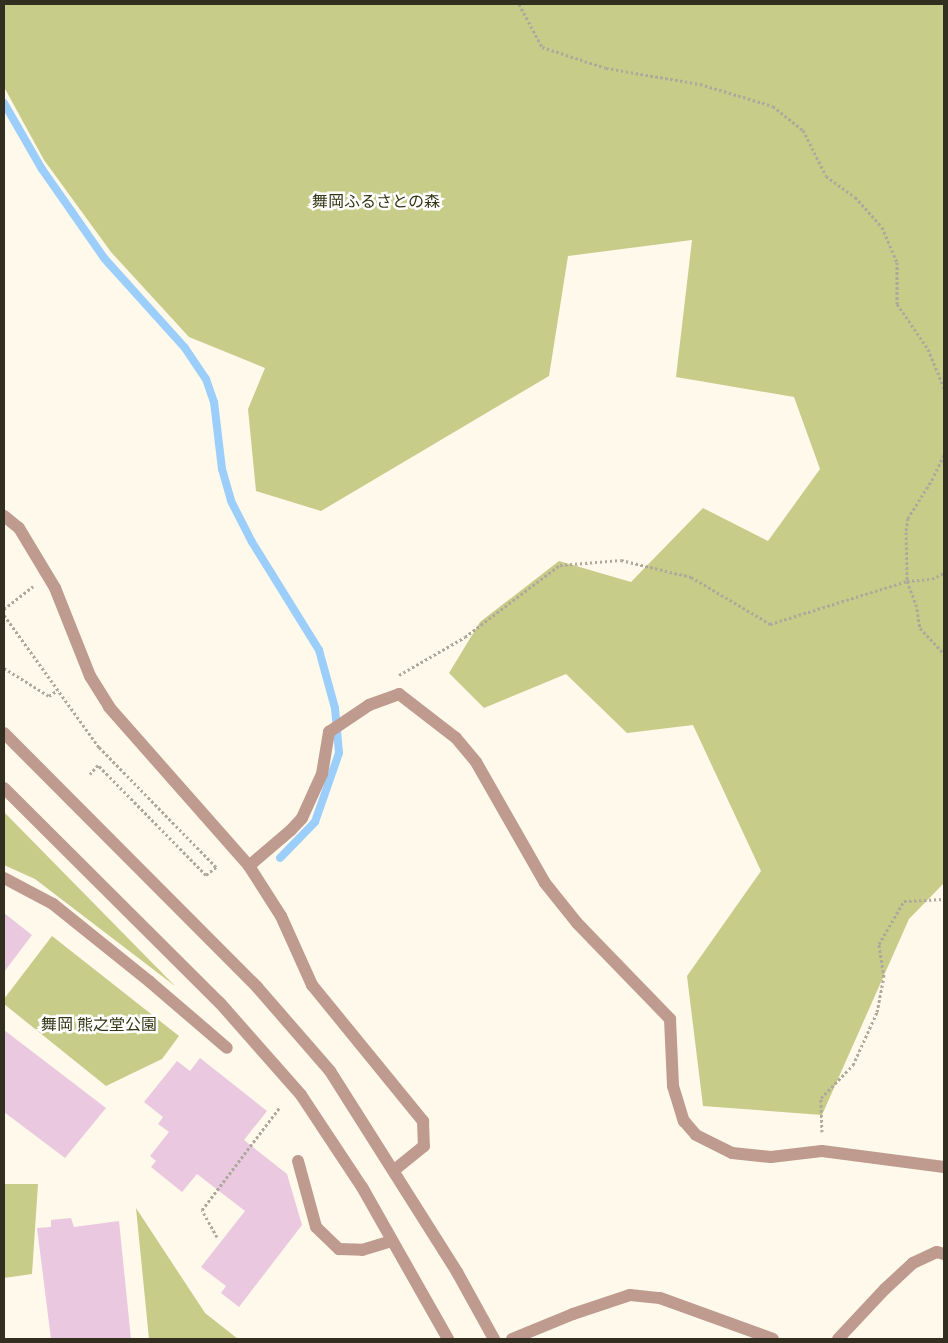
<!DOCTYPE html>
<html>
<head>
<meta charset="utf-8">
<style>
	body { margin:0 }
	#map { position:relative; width:948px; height:1343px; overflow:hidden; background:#fef9eb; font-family:Overpass,"Noto Sans JP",sans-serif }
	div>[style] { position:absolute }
	.green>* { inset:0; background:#c7cc89 }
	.stream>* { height:8px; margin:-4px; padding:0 4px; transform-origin:4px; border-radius:4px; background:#9bcefa }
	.building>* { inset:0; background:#eac8df }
	.path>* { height:3px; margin-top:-1.5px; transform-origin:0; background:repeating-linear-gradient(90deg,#ada99b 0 2.5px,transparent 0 5px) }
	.minor>* { height:12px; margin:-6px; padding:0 6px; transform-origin:6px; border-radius:6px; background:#be9b8e }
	span { translate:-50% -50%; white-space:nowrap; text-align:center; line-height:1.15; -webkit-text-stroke:5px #fff; paint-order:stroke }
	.park-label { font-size:16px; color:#343714 }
	.frame { position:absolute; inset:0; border:5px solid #322e20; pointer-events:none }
</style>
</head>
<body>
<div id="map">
	<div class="green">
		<div style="clip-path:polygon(4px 4px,944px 4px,944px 883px,909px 919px,822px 1115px,703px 1106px,687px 976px,761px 871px,693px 725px,627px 733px,566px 674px,484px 708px,449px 673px,480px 622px,559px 561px,631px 582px,703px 508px,768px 541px,820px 469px,794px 397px,676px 377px,692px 240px,568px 256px,549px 376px,321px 511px,256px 491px,248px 409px,265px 368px,189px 337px,111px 252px,44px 160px,4px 87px)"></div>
		<div style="clip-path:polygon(4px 812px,175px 986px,35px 879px,4px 865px)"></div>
		<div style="clip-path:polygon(52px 936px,179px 1036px,162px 1059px,106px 1086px,4px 1004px,4px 999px)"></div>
		<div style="clip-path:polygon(4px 1184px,38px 1184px,32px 1274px,4px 1278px)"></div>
		<div style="clip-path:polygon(136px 1208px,205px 1313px,238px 1339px,149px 1339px)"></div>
	</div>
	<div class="stream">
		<div style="left:4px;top:103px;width:76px;rotate:60.1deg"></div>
		<div style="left:42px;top:169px;width:108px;rotate:55.1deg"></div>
		<div style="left:104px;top:258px;width:121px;rotate:48deg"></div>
		<div style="left:185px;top:348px;width:37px;rotate:56deg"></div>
		<div style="left:206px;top:379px;width:24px;rotate:71deg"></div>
		<div style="left:214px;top:402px;width:67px;rotate:83.2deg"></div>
		<div style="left:222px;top:469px;width:33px;rotate:74deg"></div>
		<div style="left:231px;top:501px;width:46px;rotate:62.9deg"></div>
		<div style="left:252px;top:542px;width:127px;rotate:58.2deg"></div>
		<div style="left:319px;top:650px;width:60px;rotate:74.6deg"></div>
		<div style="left:335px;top:708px;width:45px;rotate:84.9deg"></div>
		<div style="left:339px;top:753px;width:73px;rotate:109.2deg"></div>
		<div style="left:315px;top:822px;width:50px;rotate:134.2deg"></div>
	</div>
	<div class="building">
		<div style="clip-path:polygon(4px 913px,32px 935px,4px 972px)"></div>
		<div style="clip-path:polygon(4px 1030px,106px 1108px,65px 1158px,4px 1112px)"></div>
		<div style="clip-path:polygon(200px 1058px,267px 1111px,244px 1140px,287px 1174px,302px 1225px,239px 1307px,221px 1293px,226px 1286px,201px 1267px,245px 1211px,197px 1174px,182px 1192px,151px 1167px,156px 1161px,150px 1156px,169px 1132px,158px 1124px,163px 1117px,144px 1102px,177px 1061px,190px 1071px)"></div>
		<div style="clip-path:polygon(71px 1218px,74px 1227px,119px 1221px,131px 1339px,51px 1339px,37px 1228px,51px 1227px,51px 1220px)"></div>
	</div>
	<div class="path">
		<div style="left:519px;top:4px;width:49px;rotate:61.9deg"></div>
		<div style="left:542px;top:47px;width:67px;rotate:18.2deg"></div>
		<div style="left:606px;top:68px;width:95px;rotate:9.7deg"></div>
		<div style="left:700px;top:84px;width:76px;rotate:16.8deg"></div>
		<div style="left:773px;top:106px;width:38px;rotate:39deg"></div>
		<div style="left:803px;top:130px;width:51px;rotate:63.4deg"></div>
		<div style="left:826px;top:176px;width:36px;rotate:36deg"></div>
		<div style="left:855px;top:197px;width:40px;rotate:48deg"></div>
		<div style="left:882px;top:227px;width:38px;rotate:67deg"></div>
		<div style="left:897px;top:262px;width:42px;rotate:90deg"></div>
		<div style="left:897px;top:304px;width:55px;rotate:55.4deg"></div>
		<div style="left:928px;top:349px;width:42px;rotate:67.7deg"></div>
		<div style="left:944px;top:455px;width:25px;rotate:116deg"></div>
		<div style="left:933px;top:478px;width:47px;rotate:122deg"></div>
		<div style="left:908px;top:518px;width:14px;rotate:98deg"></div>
		<div style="left:906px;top:532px;width:49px;rotate:88.8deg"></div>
		<div style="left:907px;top:581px;width:25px;rotate:69deg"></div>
		<div style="left:916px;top:604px;width:24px;rotate:81deg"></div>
		<div style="left:920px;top:628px;width:35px;rotate:47deg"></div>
		<div style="left:4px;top:609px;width:37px;rotate:-38deg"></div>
		<div style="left:4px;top:615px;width:163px;rotate:54.3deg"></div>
		<div style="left:99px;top:747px;width:168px;rotate:45.7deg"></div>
		<div style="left:216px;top:867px;width:13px;rotate:141deg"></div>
		<div style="left:206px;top:875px;width:154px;rotate:-134.5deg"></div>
		<div style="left:98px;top:765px;width:12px;rotate:132deg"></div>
		<div style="left:4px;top:668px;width:53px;rotate:31.9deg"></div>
		<div style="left:49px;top:696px;width:11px;rotate:-34deg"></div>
		<div style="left:399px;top:675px;width:76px;rotate:-29.9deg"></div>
		<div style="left:465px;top:637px;width:119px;rotate:-37.2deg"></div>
		<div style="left:560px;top:565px;width:61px;rotate:-4.7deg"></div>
		<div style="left:621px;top:560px;width:72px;rotate:13.7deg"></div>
		<div style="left:691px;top:577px;width:92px;rotate:30.7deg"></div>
		<div style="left:770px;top:624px;width:144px;rotate:-17.4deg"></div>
		<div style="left:907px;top:581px;width:25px;rotate:-5deg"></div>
		<div style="left:932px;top:579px;width:13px;rotate:-27deg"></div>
		<div style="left:822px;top:1132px;width:34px;rotate:-92deg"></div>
		<div style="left:821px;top:1098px;width:46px;rotate:-45.9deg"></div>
		<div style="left:853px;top:1065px;width:58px;rotate:-65.6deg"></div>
		<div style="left:877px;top:1012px;width:36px;rotate:-79deg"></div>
		<div style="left:884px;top:977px;width:33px;rotate:-99deg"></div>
		<div style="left:879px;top:944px;width:50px;rotate:-59.8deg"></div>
		<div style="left:904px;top:901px;width:40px;rotate:-2.9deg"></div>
		<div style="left:217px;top:1237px;width:31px;rotate:-119deg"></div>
		<div style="left:202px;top:1210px;width:129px;rotate:-52.9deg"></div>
	</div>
	<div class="minor">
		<div style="left:4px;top:516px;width:19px;rotate:39deg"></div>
		<div style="left:19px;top:528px;width:70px;rotate:59deg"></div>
		<div style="left:55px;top:588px;width:95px;rotate:68.3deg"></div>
		<div style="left:90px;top:676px;width:36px;rotate:58deg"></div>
		<div style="left:109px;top:707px;width:212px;rotate:48.6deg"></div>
		<div style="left:249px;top:866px;width:59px;rotate:57.4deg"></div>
		<div style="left:281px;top:916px;width:76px;rotate:65.8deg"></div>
		<div style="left:312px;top:985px;width:176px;rotate:50.8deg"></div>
		<div style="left:423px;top:1121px;width:25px;rotate:88deg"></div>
		<div style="left:424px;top:1146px;width:38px;rotate:141deg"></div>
		<div style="left:4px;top:733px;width:359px;rotate:45.1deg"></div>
		<div style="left:257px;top:987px;width:111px;rotate:49deg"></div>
		<div style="left:330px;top:1071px;width:238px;rotate:57.7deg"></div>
		<div style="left:457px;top:1272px;width:77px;rotate:61.1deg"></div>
		<div style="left:4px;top:788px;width:305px;rotate:44.9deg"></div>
		<div style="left:220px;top:1003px;width:123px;rotate:48.6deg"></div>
		<div style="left:301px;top:1095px;width:110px;rotate:56.5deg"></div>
		<div style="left:362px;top:1187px;width:175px;rotate:60.5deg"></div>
		<div style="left:249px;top:866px;width:55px;rotate:-40.6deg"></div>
		<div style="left:291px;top:830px;width:16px;rotate:-47deg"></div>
		<div style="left:302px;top:818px;width:48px;rotate:-65.6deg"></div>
		<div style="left:322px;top:774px;width:43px;rotate:-80.5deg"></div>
		<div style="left:329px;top:732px;width:48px;rotate:-34deg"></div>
		<div style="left:369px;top:705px;width:32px;rotate:-20deg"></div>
		<div style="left:399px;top:694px;width:72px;rotate:37.7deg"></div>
		<div style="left:456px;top:738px;width:31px;rotate:50deg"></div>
		<div style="left:476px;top:762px;width:139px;rotate:60.3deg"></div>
		<div style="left:545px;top:883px;width:51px;rotate:51.3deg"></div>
		<div style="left:577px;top:923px;width:134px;rotate:45.9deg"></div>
		<div style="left:670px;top:1019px;width:67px;rotate:87.4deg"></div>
		<div style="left:673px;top:1086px;width:37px;rotate:73deg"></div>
		<div style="left:684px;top:1121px;width:18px;rotate:49deg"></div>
		<div style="left:696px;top:1135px;width:40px;rotate:26.6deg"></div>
		<div style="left:732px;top:1153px;width:39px;rotate:6deg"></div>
		<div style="left:771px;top:1157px;width:51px;rotate:-6.7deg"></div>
		<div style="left:822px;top:1151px;width:123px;rotate:7.5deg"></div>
		<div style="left:4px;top:878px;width:55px;rotate:28deg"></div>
		<div style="left:53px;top:904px;width:124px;rotate:38.8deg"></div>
		<div style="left:150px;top:982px;width:101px;rotate:40.6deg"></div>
		<div style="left:298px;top:1161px;width:68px;rotate:74.7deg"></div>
		<div style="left:316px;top:1227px;width:32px;rotate:44deg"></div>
		<div style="left:339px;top:1249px;width:23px;rotate:2deg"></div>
		<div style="left:362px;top:1250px;width:31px;rotate:-17deg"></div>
		<div style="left:512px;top:1339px;width:66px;rotate:-22.3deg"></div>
		<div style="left:573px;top:1314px;width:60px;rotate:-18.4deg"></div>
		<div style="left:630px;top:1295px;width:30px;rotate:6deg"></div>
		<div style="left:660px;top:1298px;width:120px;rotate:19.9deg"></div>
		<div style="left:838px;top:1339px;width:69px;rotate:-46.8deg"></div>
		<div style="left:885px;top:1289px;width:38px;rotate:-43deg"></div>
		<div style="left:913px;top:1263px;width:26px;rotate:-25deg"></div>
		<div style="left:937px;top:1252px;width:7px;rotate:16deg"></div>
	</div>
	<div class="park-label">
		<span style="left:376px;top:203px">舞岡ふるさとの森</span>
		<span style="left:99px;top:1026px">舞岡 熊之堂公園</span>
	</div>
	<div class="frame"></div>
</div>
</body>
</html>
